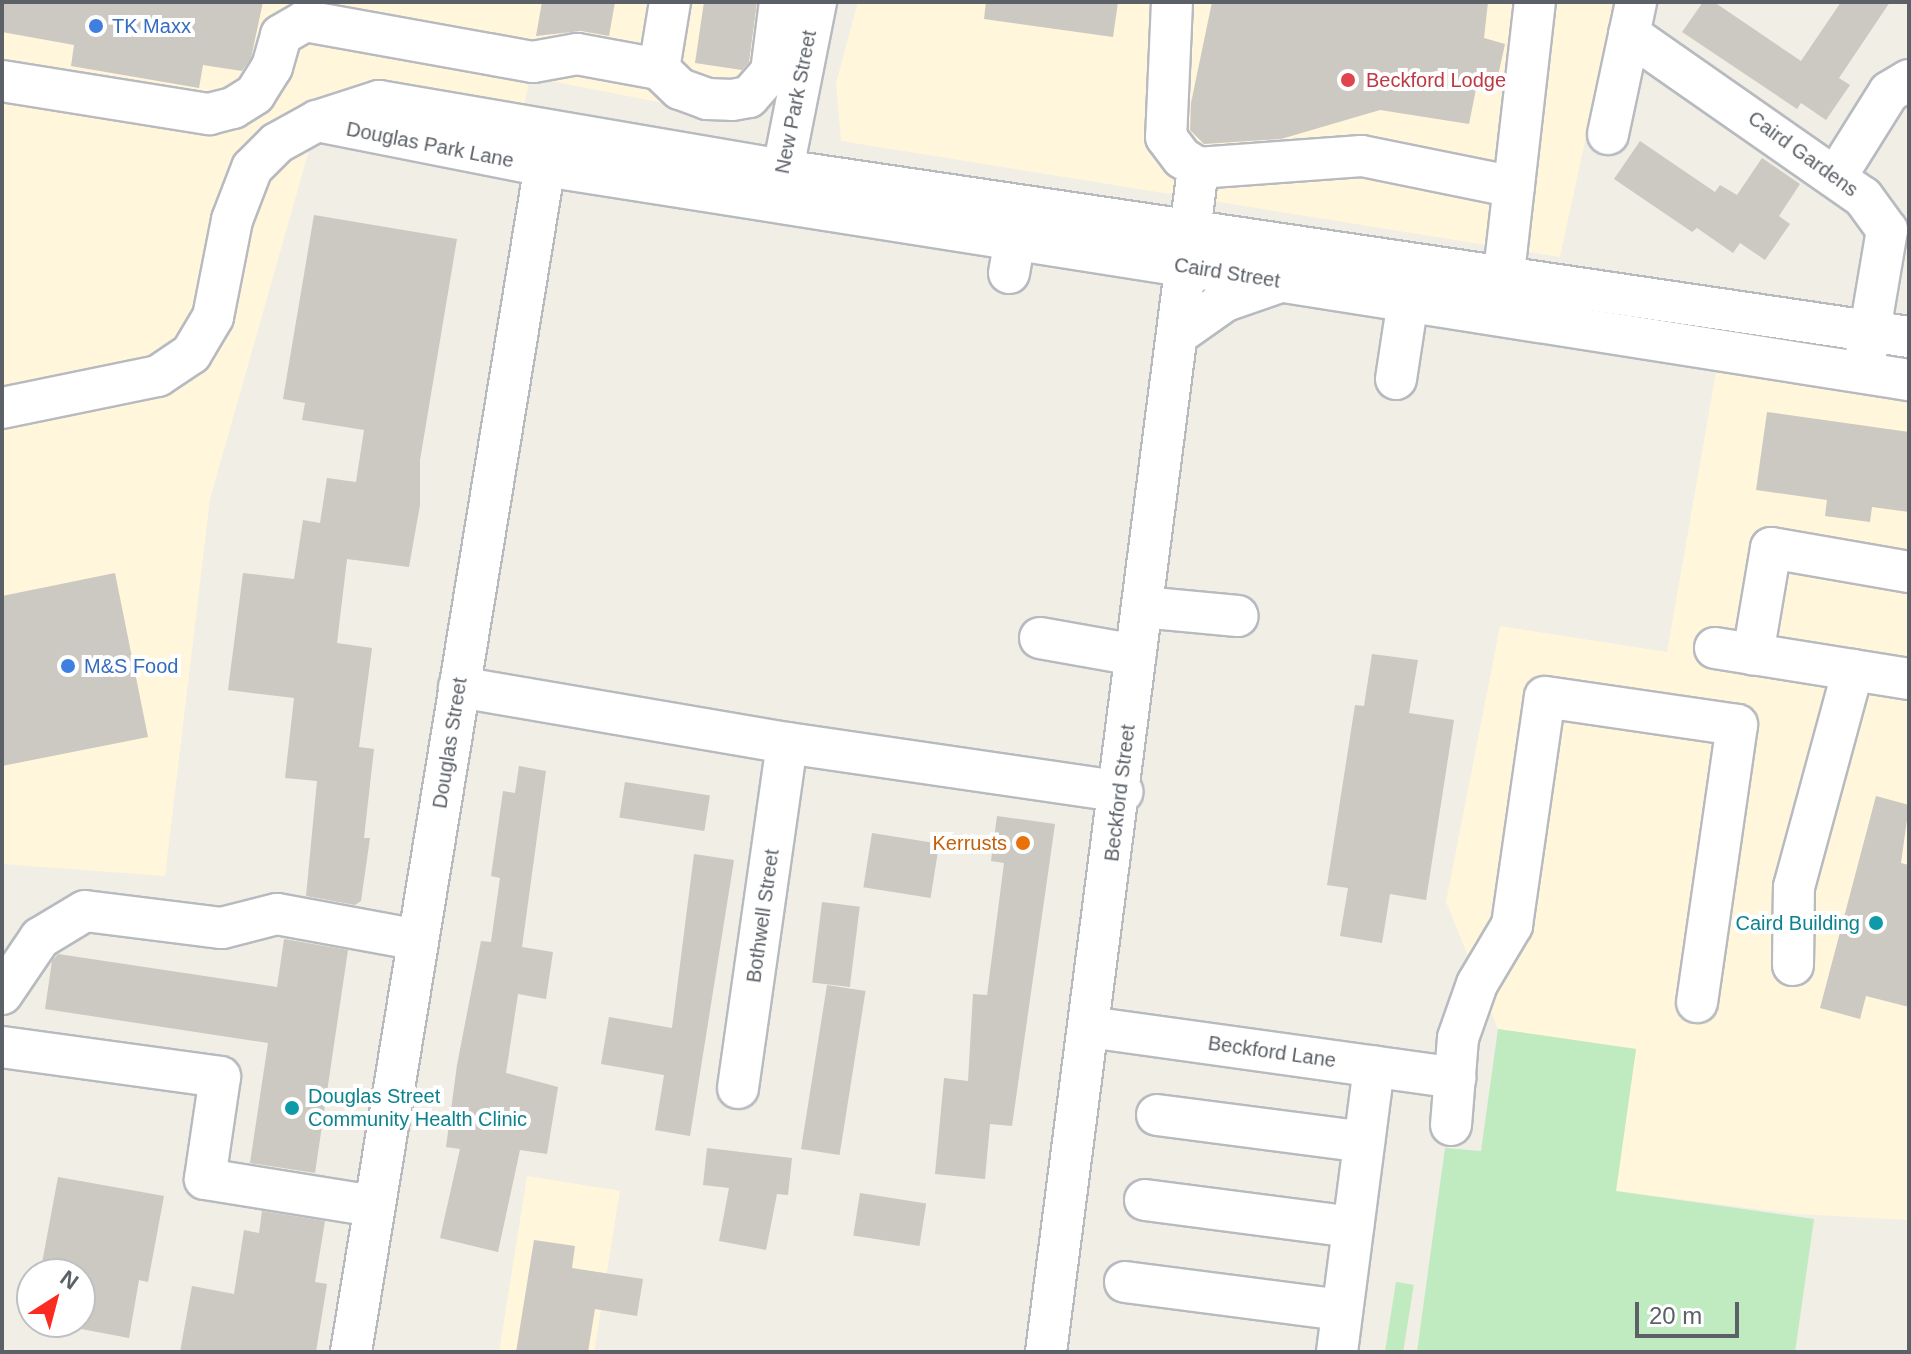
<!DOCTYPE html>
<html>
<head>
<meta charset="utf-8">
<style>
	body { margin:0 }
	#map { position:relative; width:1911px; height:1354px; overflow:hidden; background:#f0eee5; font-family:Helvetica,sans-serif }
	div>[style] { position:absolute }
	.commercial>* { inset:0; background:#fff6db; transform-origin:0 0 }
	.green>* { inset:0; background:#c0eabf; transform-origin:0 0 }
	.building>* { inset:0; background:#ccc8c2; transform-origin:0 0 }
	.roads { filter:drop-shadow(2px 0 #b7bbc0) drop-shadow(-2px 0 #b7bbc0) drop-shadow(0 2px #b7bbc0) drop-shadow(0 -2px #b7bbc0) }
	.minor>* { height:40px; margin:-20px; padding:0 20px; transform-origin:20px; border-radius:20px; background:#fff }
	.dots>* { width:22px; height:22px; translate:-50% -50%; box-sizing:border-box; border:4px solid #fff; border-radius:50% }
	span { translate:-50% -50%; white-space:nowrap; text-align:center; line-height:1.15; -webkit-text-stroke:8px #fff; paint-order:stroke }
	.shop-label { font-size:20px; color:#366cbe }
	.left { translate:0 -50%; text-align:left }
	.health-label { font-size:20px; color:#be3a42 }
	.street-label { font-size:20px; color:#5c6167 }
	.food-label { font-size:20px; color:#c56008 }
	.right { translate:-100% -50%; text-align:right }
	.culture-label { font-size:20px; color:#0d838f }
	.frame { position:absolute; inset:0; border:4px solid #5c6167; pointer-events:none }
	.north { position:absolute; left:16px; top:1258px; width:80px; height:80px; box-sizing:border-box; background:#fff; border:2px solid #bec0c2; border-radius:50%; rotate:36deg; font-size:22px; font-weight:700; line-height:32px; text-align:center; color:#5c6167 }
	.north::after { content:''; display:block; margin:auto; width:28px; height:36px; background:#fa2c22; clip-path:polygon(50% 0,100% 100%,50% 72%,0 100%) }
	.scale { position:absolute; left:1635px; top:1302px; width:104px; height:36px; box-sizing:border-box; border:4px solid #5c6167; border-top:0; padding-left:10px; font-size:24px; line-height:28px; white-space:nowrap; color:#5c6167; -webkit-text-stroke:6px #fff; paint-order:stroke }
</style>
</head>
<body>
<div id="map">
	<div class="commercial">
		<div style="clip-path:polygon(2px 2px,790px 2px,781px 78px,720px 114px,530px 77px,510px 177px,317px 122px,210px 499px,165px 876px,2px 864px)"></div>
		<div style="clip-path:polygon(858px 2px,1615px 2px,1560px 257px,841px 141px,836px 83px)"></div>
		<div style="clip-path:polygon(1716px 372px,1909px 401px,1909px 1220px,1796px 1214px,1616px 1191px,1636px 1049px,1498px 1029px,1446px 902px,1500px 626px,1667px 652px)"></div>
		<div style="left:527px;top:1176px;width:94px;height:178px;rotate:9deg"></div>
	</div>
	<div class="green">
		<div style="clip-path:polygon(1498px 1029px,1636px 1049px,1616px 1191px,1814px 1219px,1795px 1352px,1417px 1352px,1445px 1148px,1481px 1151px)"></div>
		<div style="left:1396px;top:1282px;width:18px;height:71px;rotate:9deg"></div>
	</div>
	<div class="building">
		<div style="clip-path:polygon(2px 2px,263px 2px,251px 58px,242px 71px,203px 65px,199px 88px,71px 66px,74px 45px,2px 32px)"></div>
		<div style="clip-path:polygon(542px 2px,615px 2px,609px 36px,581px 31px,536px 36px)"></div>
		<div style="clip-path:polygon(704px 2px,757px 2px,749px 62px,742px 70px,695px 63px)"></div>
		<div style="clip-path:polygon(986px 2px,1118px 2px,1113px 37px,984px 19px)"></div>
		<div style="clip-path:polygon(1212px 2px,1488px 2px,1484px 38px,1505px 44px,1496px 85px,1477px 84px,1469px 124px,1380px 110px,1281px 139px,1204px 144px,1190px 130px,1191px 103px)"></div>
		<div style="clip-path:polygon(1703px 2px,1714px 2px,1801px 61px,1841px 2px,1890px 2px,1839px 78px,1850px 85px,1826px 120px,1801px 103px,1797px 109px,1682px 32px)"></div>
		<div style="clip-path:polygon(1640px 141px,1715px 192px,1720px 185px,1737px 195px,1762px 158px,1800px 184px,1779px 216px,1790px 224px,1765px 260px,1740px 243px,1733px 253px,1697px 228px,1692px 232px,1614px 179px)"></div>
		<div style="clip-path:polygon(314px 215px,457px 239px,420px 460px,420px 505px,409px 567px,347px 559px,337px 643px,372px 648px,359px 747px,374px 749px,364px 838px,370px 838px,361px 901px,355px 905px,306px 896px,317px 781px,285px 778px,294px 698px,228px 690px,243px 573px,294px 579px,303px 520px,320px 523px,327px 478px,356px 482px,364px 430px,302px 420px,305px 403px,283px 399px)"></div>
		<div style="clip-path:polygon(1767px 412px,1909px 432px,1909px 512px,1872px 507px,1870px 522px,1825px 516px,1827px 500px,1756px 490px)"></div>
		<div style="clip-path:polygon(115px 573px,148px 737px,2px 766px,2px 596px)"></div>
		<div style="clip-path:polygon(1372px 654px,1418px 660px,1409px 713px,1454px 720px,1426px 900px,1390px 894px,1382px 943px,1340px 936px,1348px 888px,1327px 885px,1355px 705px,1364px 706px)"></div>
		<div style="clip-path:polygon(519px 766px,546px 771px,522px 947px,553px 952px,546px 999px,518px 994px,506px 1073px,558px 1087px,547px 1154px,520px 1150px,498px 1252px,440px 1238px,460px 1149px,446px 1147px,457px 1065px,481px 941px,491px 942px,500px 878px,491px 876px,503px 791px,515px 793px)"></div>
		<div style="left:625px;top:782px;width:86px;height:36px;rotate:9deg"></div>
		<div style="clip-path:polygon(1876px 796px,1909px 805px,1901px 863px,1909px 865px,1909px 1007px,1866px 996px,1860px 1019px,1820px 1008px)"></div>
		<div style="clip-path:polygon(997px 816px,1055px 824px,1012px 1126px,990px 1124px,985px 1179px,935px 1174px,944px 1078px,968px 1081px,973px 994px,987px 995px,1004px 863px,991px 861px)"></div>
		<div style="left:872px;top:833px;width:68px;height:55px;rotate:9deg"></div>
		<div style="clip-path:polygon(694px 854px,734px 860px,690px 1136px,655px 1130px,664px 1075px,601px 1064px,609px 1017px,672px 1028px)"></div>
		<div style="left:822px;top:902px;width:38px;height:81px;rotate:7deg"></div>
		<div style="clip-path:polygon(284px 939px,348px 950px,315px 1173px,250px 1163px,268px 1043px,45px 1009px,52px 961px,58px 954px,277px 987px)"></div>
		<div style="left:827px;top:985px;width:39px;height:166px;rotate:9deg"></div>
		<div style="clip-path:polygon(707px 1148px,792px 1158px,788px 1195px,777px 1194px,766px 1250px,719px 1241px,729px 1188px,703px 1185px)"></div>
		<div style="clip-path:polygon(58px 1177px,164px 1196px,148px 1282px,139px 1280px,129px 1338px,60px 1325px,80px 1322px,80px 1274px,40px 1274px)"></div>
		<div style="left:860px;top:1193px;width:67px;height:43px;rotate:9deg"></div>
		<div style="clip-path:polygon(262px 1211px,325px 1221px,315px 1282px,327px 1284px,316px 1352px,180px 1352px,192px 1286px,234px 1294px,244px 1230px,259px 1233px)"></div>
		<div style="clip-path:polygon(534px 1240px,575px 1246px,572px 1268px,643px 1279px,637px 1316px,595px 1309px,588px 1352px,516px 1352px)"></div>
	</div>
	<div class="roads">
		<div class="minor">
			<div style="left:1172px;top:2px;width:135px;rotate:92.5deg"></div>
			<div style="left:1166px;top:137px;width:26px;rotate:53deg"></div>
			<div style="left:1182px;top:158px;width:19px;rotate:32deg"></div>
			<div style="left:1198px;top:168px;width:164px;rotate:-4.2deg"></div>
			<div style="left:1362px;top:156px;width:155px;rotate:11.5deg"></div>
			<div style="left:1629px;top:34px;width:285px;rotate:34.9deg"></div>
			<div style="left:1863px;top:197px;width:41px;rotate:54deg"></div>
			<div style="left:1887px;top:230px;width:126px;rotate:99.6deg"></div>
			<div style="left:659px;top:69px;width:68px;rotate:-80.7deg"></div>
			<div style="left:2px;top:81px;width:210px;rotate:9.1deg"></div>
			<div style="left:209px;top:114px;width:25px;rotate:-14deg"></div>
			<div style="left:233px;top:108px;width:26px;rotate:-32deg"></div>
			<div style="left:255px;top:94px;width:32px;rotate:-58deg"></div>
			<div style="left:272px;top:67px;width:33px;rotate:-74deg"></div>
			<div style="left:281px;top:35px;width:28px;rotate:-30deg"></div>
			<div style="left:305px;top:21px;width:232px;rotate:10.2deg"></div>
			<div style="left:533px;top:62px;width:45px;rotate:-10.3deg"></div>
			<div style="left:577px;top:54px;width:83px;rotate:10.4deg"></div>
			<div style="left:659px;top:69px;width:29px;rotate:44deg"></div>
			<div style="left:680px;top:89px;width:29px;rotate:20deg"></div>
			<div style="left:707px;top:99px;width:25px;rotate:2deg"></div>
			<div style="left:732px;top:100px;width:17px;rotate:-10deg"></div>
			<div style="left:749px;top:97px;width:33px;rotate:-49deg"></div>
			<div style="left:771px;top:72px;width:71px;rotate:-82.7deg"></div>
			<div style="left:317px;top:121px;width:232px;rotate:11.2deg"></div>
			<div style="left:545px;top:166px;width:1381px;rotate:8.92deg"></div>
			<div style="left:1608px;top:134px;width:135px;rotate:-78deg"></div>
			<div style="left:1837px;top:175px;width:98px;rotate:-57.9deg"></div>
			<div style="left:1889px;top:92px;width:23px;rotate:-31deg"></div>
			<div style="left:778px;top:194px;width:196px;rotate:-78.8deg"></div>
			<div style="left:1009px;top:273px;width:34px;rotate:-80deg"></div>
			<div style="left:1500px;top:308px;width:308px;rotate:-83.5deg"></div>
			<div style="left:1177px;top:335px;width:59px;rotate:-35.3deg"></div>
			<div style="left:1225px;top:301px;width:55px;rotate:-19.1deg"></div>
			<div style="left:1396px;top:379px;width:79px;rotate:-81.3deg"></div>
			<div style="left:2px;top:408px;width:159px;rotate:-11.6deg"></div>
			<div style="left:158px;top:376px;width:40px;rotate:-34deg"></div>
			<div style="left:191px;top:354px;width:43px;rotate:-59.3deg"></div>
			<div style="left:213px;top:317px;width:99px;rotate:-78.9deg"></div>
			<div style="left:232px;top:220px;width:56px;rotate:-69deg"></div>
			<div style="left:252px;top:168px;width:35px;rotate:-45deg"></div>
			<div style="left:277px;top:143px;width:46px;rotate:-28.8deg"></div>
			<div style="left:317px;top:121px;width:65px;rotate:-17.9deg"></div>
			<div style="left:379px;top:101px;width:409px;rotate:9.7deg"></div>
			<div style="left:782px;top:170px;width:1139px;rotate:8.43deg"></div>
			<div style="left:1909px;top:572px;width:140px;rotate:-170.1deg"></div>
			<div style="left:1771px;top:548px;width:108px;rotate:99.6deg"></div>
			<div style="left:1753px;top:654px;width:158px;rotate:9.1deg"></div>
			<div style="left:1142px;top:607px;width:96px;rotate:5.4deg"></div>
			<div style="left:1040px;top:638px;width:97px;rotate:10.1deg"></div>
			<div style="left:1715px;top:648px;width:38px;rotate:9deg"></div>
			<div style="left:459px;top:687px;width:333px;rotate:9.7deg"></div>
			<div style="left:787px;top:743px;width:339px;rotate:8.3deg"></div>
			<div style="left:1793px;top:965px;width:78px;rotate:-89.3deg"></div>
			<div style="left:1794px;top:887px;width:225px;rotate:-74.8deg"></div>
			<div style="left:2px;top:994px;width:68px;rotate:-55.8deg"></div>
			<div style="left:40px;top:938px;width:52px;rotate:-31deg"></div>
			<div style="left:85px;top:911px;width:138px;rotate:7.1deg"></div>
			<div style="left:222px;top:928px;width:57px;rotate:-14.3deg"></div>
			<div style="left:277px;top:914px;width:143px;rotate:10.4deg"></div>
			<div style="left:1089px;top:1027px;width:370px;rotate:7.9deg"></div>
			<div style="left:2px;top:1047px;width:220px;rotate:7.8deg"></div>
			<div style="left:220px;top:1077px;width:103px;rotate:98.4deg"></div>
			<div style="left:205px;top:1179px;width:171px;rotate:9.1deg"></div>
			<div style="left:738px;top:1088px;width:348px;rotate:-81.9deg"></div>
			<div style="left:1157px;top:1115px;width:209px;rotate:7.4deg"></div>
			<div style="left:1451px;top:1125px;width:87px;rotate:-85.4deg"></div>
			<div style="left:1458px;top:1038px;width:57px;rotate:-70.6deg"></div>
			<div style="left:1477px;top:984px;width:69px;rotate:-59.3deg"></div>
			<div style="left:1512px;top:925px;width:230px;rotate:-81.8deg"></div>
			<div style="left:1545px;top:697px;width:194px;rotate:8.3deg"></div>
			<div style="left:1737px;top:725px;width:280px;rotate:98.2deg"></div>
			<div style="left:1145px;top:1200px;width:210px;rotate:7.4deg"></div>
			<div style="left:1125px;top:1282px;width:219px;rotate:7.4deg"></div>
			<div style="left:351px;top:1352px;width:1228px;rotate:-80.72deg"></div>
			<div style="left:1046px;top:1352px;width:1194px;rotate:-82.68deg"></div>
			<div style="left:1337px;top:1352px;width:288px;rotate:-82.6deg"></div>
		</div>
	</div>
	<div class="dots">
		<div style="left:96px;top:26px;background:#3f7fe0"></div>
		<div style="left:1348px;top:80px;background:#e0444e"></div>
		<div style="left:68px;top:666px;background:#3f7fe0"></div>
		<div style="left:1023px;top:843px;background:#e8710a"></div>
		<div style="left:1876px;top:923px;background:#0f9aa8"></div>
		<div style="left:292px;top:1108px;background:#0f9aa8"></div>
	</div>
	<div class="shop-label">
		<span class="left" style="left:112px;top:26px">TK Maxx</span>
		<span class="left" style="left:84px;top:666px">M&amp;S Food</span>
	</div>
	<div class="health-label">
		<span class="left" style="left:1366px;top:80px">Beckford Lodge</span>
	</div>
	<div class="street-label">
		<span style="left:796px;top:102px;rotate:-79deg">New Park Street</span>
		<span style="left:430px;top:145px;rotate:11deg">Douglas Park Lane</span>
		<span style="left:1803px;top:154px;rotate:36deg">Caird Gardens</span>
		<span style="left:1227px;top:273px;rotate:9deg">Caird Street</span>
		<span style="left:450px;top:743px;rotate:-81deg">Douglas Street</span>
		<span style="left:1120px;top:793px;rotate:-83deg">Beckford Street</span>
		<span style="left:763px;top:916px;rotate:-82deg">Bothwell Street</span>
		<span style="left:1272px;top:1052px;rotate:8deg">Beckford Lane</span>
	</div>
	<div class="food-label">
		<span class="right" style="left:1007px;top:843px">Kerrusts</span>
	</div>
	<div class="culture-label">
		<span class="right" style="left:1860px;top:923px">Caird Building</span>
		<span class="left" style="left:308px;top:1108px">Douglas Street<br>Community Health Clinic</span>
	</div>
	<div class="frame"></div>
	<div class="north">N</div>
	<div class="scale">20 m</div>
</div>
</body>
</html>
